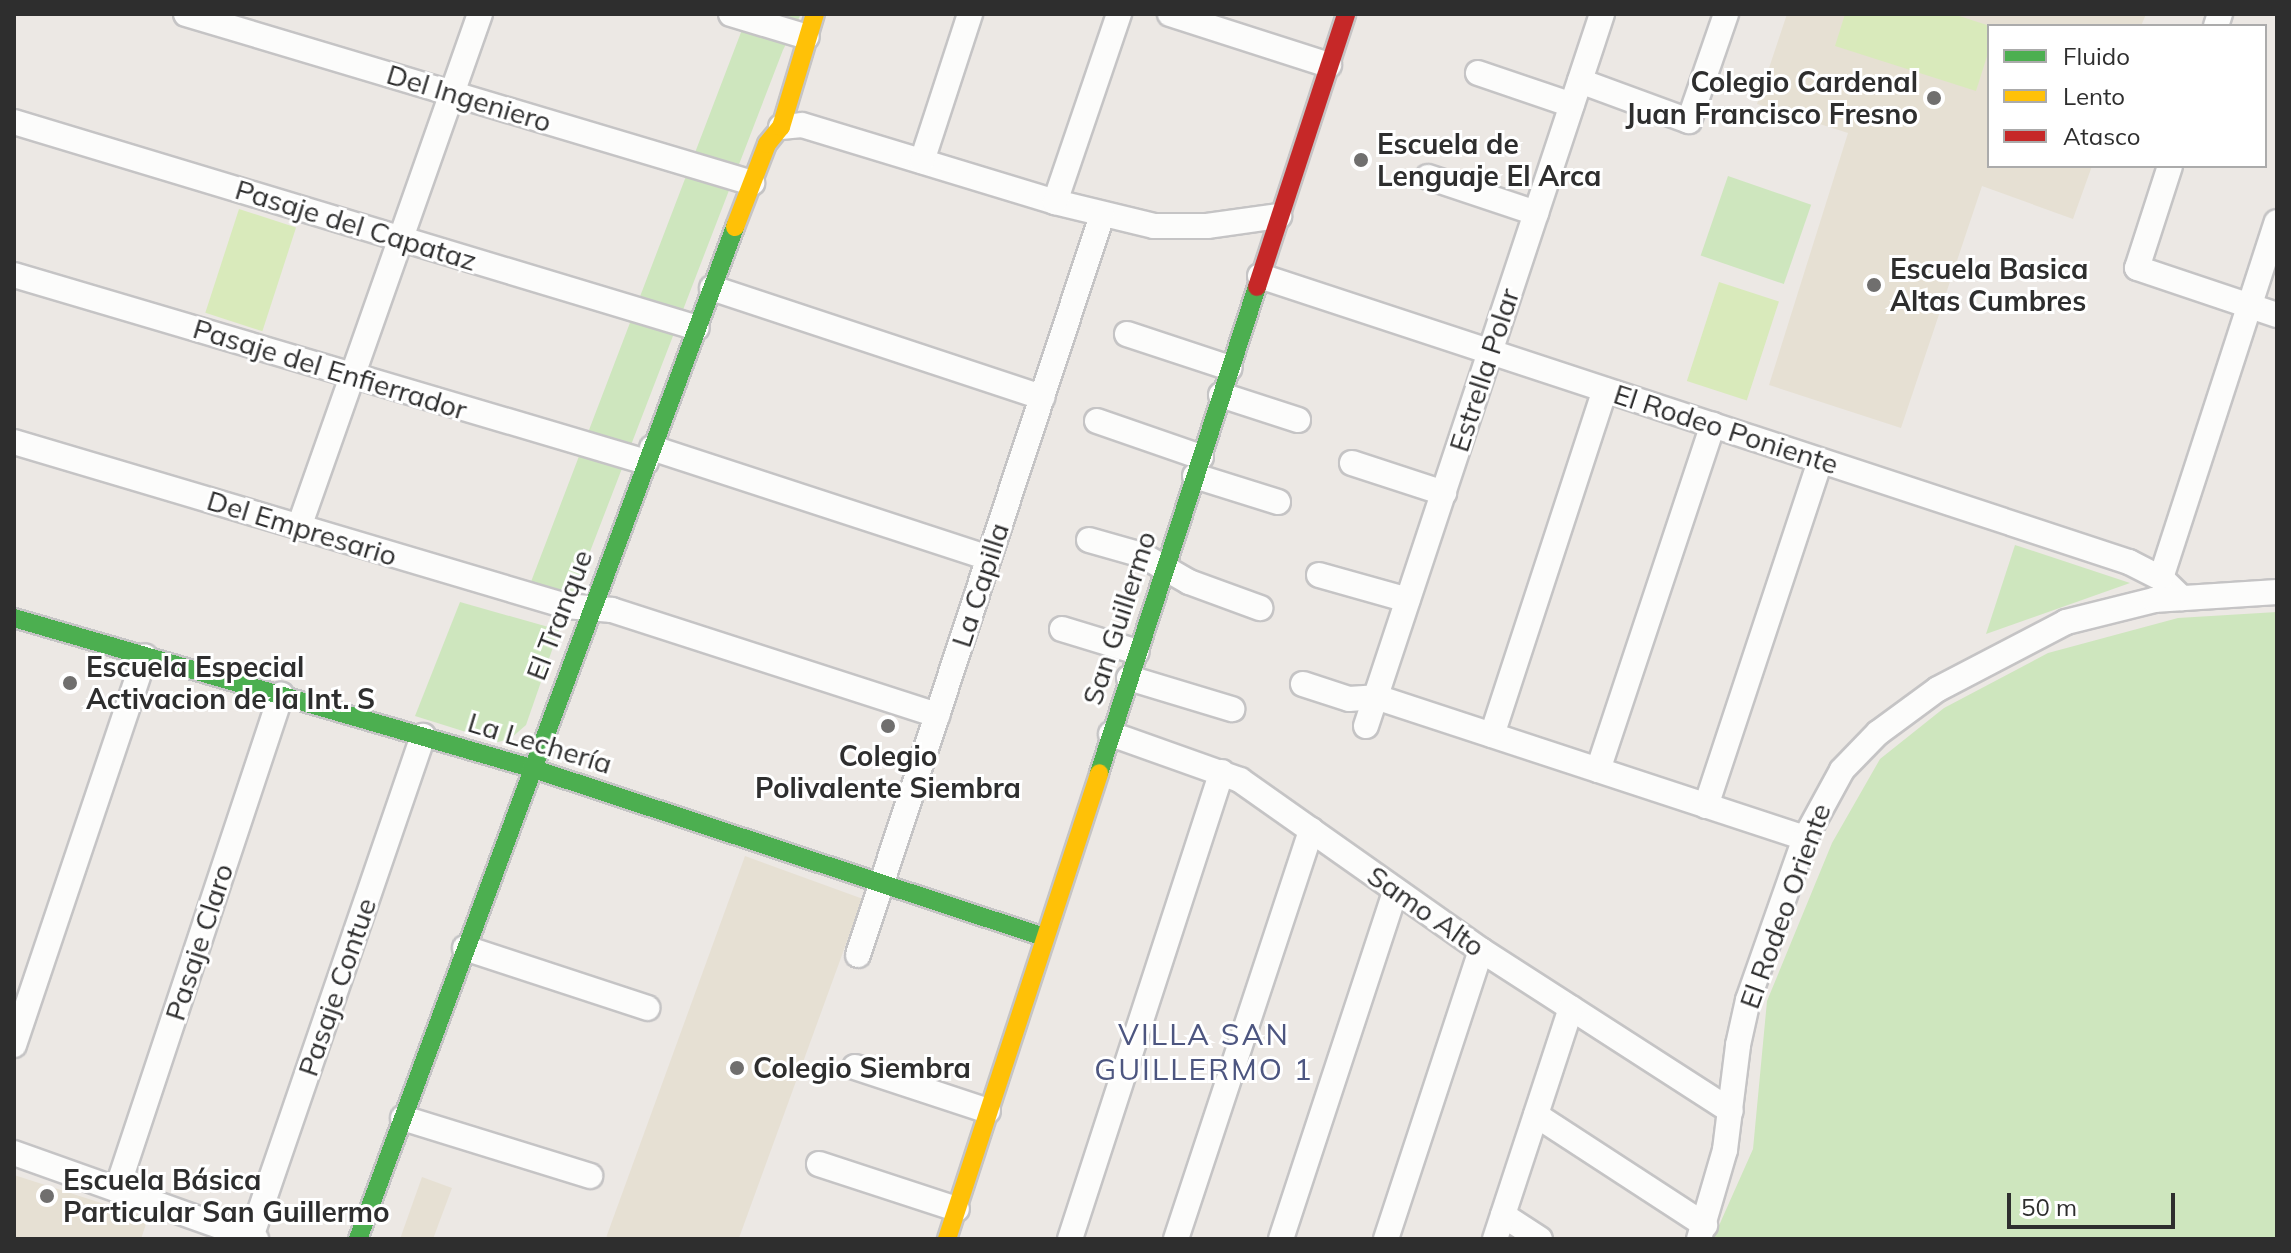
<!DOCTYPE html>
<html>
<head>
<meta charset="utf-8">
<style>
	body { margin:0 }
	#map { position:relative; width:2291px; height:1253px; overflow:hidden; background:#ece8e4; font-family:Mulish,sans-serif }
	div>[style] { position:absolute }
	.education>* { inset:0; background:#e6e0d3; transform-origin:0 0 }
	.green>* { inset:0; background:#cee6be; transform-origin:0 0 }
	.pitch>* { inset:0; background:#d9eabb; transform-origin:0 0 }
	.roads { filter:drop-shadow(2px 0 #c5c4c5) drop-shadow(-2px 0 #c5c4c5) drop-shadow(0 2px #c5c4c5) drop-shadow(0 -2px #c5c4c5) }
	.street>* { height:24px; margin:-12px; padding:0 12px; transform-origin:12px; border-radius:12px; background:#fcfcfb }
	.fast>* { height:18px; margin:-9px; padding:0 9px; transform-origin:9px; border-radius:9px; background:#4caf50 }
	.slow>* { height:18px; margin:-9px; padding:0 9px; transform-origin:9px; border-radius:9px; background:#ffc107 }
	.jam>* { height:18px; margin:-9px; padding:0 9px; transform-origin:9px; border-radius:9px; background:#c62828 }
	.dots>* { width:22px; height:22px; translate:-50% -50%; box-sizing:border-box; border:4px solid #fff; border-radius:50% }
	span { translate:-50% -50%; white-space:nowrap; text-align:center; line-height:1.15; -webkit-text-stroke:6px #fff; paint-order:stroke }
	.poi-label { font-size:28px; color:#2e2e2e; font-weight:700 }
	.right { translate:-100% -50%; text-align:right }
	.left { translate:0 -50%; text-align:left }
	.street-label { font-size:28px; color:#2e2e2e }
	.neighbourhood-label { font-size:30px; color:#4d5680; letter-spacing:2px }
	.frame { position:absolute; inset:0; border:16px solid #2e2e2e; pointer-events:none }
	.legend { position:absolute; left:1987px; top:24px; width:280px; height:144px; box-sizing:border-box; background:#fff; border:2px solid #ababab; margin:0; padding:10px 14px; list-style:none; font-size:24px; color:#2e2e2e }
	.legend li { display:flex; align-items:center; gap:16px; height:40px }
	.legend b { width:40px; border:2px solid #ababab }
	.scale { position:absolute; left:2007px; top:1193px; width:168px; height:36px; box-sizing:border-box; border:4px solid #2e2e2e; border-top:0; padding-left:10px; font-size:24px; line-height:28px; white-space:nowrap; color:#2e2e2e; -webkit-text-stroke:6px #fff; paint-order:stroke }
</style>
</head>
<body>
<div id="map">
	<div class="education">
		<div style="clip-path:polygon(1787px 14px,2146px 14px,2141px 26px,1989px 26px,1989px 166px,2092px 166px,2073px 219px,1982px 186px,1901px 428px,1769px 385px,1848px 133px,1757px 104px)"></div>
		<div style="left:745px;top:856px;width:125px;height:405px;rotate:20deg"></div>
		<div style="clip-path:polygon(14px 1175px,148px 1218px,141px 1239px,14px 1239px)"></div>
		<div style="clip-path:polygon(422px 1177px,452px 1188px,433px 1239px,400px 1239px)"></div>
	</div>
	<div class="green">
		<div style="clip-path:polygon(748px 14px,801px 14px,783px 50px,571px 601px,529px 587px)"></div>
		<div style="left:1728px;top:176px;width:88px;height:84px;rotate:19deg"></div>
		<div style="clip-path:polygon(2015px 545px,2130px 583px,1986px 634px)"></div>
		<div style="clip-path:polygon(460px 602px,559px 630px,526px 725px,510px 739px,498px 742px,415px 716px)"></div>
		<div style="clip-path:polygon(2277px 612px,2277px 1239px,1713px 1239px,1753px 1149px,1767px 1001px,1832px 843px,1880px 759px,1944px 708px,2048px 653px,2178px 618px)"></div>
	</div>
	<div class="pitch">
		<div style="clip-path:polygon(1845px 14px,1953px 14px,1990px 26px,1989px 50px,1976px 91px,1835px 46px)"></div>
		<div style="left:239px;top:209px;width:60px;height:109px;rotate:18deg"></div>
		<div style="left:1719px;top:282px;width:63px;height:104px;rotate:18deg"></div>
	</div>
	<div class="roads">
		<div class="street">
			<div style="left:186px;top:14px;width:591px;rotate:16.62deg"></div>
			<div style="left:731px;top:14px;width:79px;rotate:16.8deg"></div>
			<div style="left:1170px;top:14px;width:167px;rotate:17.8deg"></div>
			<div style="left:2216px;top:26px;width:13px;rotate:-72deg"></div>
			<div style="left:1478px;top:73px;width:99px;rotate:18.8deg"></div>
			<div style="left:1580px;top:81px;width:116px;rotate:20.2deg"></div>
			<div style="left:1689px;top:121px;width:113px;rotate:-70.9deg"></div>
			<div style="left:14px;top:122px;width:713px;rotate:16.78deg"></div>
			<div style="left:781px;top:127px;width:21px;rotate:-5deg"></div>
			<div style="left:802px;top:125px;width:264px;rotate:16.9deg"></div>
			<div style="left:1055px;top:202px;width:102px;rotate:13.6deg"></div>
			<div style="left:1154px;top:226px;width:53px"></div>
			<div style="left:1207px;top:226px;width:73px;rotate:-7.9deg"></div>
			<div style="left:922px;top:161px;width:155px;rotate:-71.9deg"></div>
			<div style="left:2170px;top:166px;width:107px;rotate:107.9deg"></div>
			<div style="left:2137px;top:268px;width:148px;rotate:18.6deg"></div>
			<div style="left:1428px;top:177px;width:114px;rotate:18.4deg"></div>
			<div style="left:1055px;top:202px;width:199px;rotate:-71.2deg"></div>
			<div style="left:14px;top:275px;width:659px;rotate:16.48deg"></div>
			<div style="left:1260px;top:276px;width:915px;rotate:18.22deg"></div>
			<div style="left:2129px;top:562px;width:36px;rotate:27deg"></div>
			<div style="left:2161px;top:578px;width:29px;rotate:44deg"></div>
			<div style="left:712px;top:288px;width:348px;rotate:18.3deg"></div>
			<div style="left:1127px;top:334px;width:108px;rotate:18.3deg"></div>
			<div style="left:1221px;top:395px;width:81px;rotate:18deg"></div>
			<div style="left:1097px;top:421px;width:110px;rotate:19.1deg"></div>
			<div style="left:14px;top:442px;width:576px;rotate:16.55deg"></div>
			<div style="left:566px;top:606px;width:46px;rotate:5deg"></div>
			<div style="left:612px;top:610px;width:342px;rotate:17.9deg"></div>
			<div style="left:652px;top:448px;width:354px;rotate:18.1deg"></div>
			<div style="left:1352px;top:463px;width:97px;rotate:18.1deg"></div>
			<div style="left:1195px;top:476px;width:87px;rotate:17.4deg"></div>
			<div style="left:299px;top:527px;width:544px;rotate:-70.57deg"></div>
			<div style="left:1089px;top:540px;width:55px;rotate:15.8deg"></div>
			<div style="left:1142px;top:555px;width:54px;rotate:29.9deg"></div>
			<div style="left:1189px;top:582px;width:76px;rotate:20.1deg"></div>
			<div style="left:1319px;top:575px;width:92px;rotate:15.7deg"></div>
			<div style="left:2161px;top:578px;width:374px;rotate:-72deg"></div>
			<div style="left:1062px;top:629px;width:78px;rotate:17deg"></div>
			<div style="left:1129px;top:678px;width:108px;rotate:16.8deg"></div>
			<div style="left:1303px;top:684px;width:48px;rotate:18.1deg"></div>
			<div style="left:1349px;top:699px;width:27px;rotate:-4deg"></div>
			<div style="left:1376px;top:697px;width:452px;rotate:18.2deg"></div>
			<div style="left:1366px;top:726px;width:750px;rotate:-71.66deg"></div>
			<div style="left:1111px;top:734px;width:137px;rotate:19.6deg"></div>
			<div style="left:1240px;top:780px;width:295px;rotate:35.2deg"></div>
			<div style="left:1481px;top:950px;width:297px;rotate:32.8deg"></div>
			<div style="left:1492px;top:735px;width:363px;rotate:-71.9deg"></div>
			<div style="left:1598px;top:770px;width:364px;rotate:-71.6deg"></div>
			<div style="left:1706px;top:806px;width:363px;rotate:-71.7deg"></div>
			<div style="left:465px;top:948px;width:192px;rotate:18.2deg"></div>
			<div style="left:858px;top:955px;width:779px;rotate:-71.75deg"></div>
			<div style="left:14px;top:1045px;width:410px;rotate:-71.4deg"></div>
			<div style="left:855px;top:1067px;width:140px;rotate:18.3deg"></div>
			<div style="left:1536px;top:1115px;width:202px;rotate:33.1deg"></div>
			<div style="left:403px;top:1118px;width:196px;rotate:17.2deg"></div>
			<div style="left:14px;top:1153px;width:257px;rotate:19.6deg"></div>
			<div style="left:819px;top:1164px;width:145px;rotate:18.1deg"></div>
			<div style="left:117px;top:1189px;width:521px;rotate:-71.63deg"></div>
			<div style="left:1503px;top:1215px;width:44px;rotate:33deg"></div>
			<div style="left:251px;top:1237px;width:530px;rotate:-71.05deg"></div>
			<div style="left:1070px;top:1239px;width:491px;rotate:-72deg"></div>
			<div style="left:1176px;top:1239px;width:431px;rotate:-71.7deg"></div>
			<div style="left:1281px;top:1239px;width:367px;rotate:-71.8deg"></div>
			<div style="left:1386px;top:1239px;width:304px;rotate:-71.8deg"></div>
			<div style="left:1495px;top:1239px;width:243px;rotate:-71.8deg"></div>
			<div style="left:1699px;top:1239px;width:93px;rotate:-73.7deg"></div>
			<div style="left:1725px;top:1150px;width:106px;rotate:-82.9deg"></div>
			<div style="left:1738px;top:1045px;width:46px;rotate:-77.5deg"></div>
			<div style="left:1748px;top:1000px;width:172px;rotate:-70.6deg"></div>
			<div style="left:1805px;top:838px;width:77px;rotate:-61.4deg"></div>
			<div style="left:1842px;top:770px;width:52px;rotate:-45.8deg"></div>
			<div style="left:1878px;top:733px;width:74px;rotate:-36.3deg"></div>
			<div style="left:1938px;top:689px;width:144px;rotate:-27.6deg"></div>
			<div style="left:2066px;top:622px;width:91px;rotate:-14deg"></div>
			<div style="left:2154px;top:600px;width:123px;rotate:-3.7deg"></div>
		</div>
		<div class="fast">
			<div style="left:14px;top:618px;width:538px;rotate:16.18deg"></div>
			<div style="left:531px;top:768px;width:540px;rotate:18.23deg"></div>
			<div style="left:1099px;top:773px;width:511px;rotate:-71.99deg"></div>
			<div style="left:358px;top:1239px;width:1080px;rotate:-69.57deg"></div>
		</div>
		<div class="slow">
			<div style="left:735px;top:227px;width:89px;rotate:-68.9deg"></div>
			<div style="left:767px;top:144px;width:22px;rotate:-51deg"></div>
			<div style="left:781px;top:127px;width:118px;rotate:-73.3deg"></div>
			<div style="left:947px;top:1239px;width:490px;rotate:-71.9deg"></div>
		</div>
		<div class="jam">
			<div style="left:1257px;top:287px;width:287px;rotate:-71.9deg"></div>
		</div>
	</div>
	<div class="dots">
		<div style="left:1934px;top:98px;background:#706f6e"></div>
		<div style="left:1361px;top:160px;background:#706f6e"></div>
		<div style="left:1874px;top:285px;background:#706f6e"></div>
		<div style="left:70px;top:683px;background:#706f6e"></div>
		<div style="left:888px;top:726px;background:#706f6e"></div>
		<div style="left:737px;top:1068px;background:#706f6e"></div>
		<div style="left:47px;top:1196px;background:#706f6e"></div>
	</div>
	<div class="poi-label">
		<span class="right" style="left:1918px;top:98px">Colegio Cardenal<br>Juan Francisco Fresno</span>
		<span class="left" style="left:1377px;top:160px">Escuela de<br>Lenguaje El Arca</span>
		<span class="left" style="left:1890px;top:285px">Escuela Basica<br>Altas Cumbres</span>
		<span class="left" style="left:86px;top:683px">Escuela Especial<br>Activacion de la Int. S</span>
		<span style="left:888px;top:772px">Colegio<br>Polivalente Siembra</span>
		<span class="left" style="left:753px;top:1068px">Colegio Siembra</span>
		<span class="left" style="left:63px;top:1196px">Escuela Básica<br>Particular San Guillermo</span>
	</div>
	<div class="street-label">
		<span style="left:469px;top:98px;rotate:17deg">Del Ingeniero</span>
		<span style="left:356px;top:225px;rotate:17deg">Pasaje del Capataz</span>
		<span style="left:330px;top:369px;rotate:17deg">Pasaje del Enfierrador</span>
		<span style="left:1484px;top:370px;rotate:-72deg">Estrella Polar</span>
		<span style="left:1726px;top:429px;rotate:18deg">El Rodeo Poniente</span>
		<span style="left:302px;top:528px;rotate:17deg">Del Empresario</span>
		<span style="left:980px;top:585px;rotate:-72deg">La Capilla</span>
		<span style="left:559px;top:615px;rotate:-69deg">El Tranque</span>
		<span style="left:1119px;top:618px;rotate:-72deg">San Guillermo</span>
		<span style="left:540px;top:743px;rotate:17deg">La Lechería</span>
		<span style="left:1785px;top:906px;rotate:-70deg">El Rodeo Oriente</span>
		<span style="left:1426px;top:911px;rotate:35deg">Samo Alto</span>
		<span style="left:199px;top:942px;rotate:-72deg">Pasaje Claro</span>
		<span style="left:337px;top:987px;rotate:-71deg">Pasaje Contue</span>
	</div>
	<div class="neighbourhood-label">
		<span style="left:1204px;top:1051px">VILLA SAN<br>GUILLERMO 1</span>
	</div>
	<div class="frame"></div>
	<ul class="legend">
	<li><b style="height:10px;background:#4caf50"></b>Fluido</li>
	<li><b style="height:10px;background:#ffc107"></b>Lento</li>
	<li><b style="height:10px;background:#c62828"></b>Atasco</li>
	</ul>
	<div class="scale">50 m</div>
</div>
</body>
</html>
